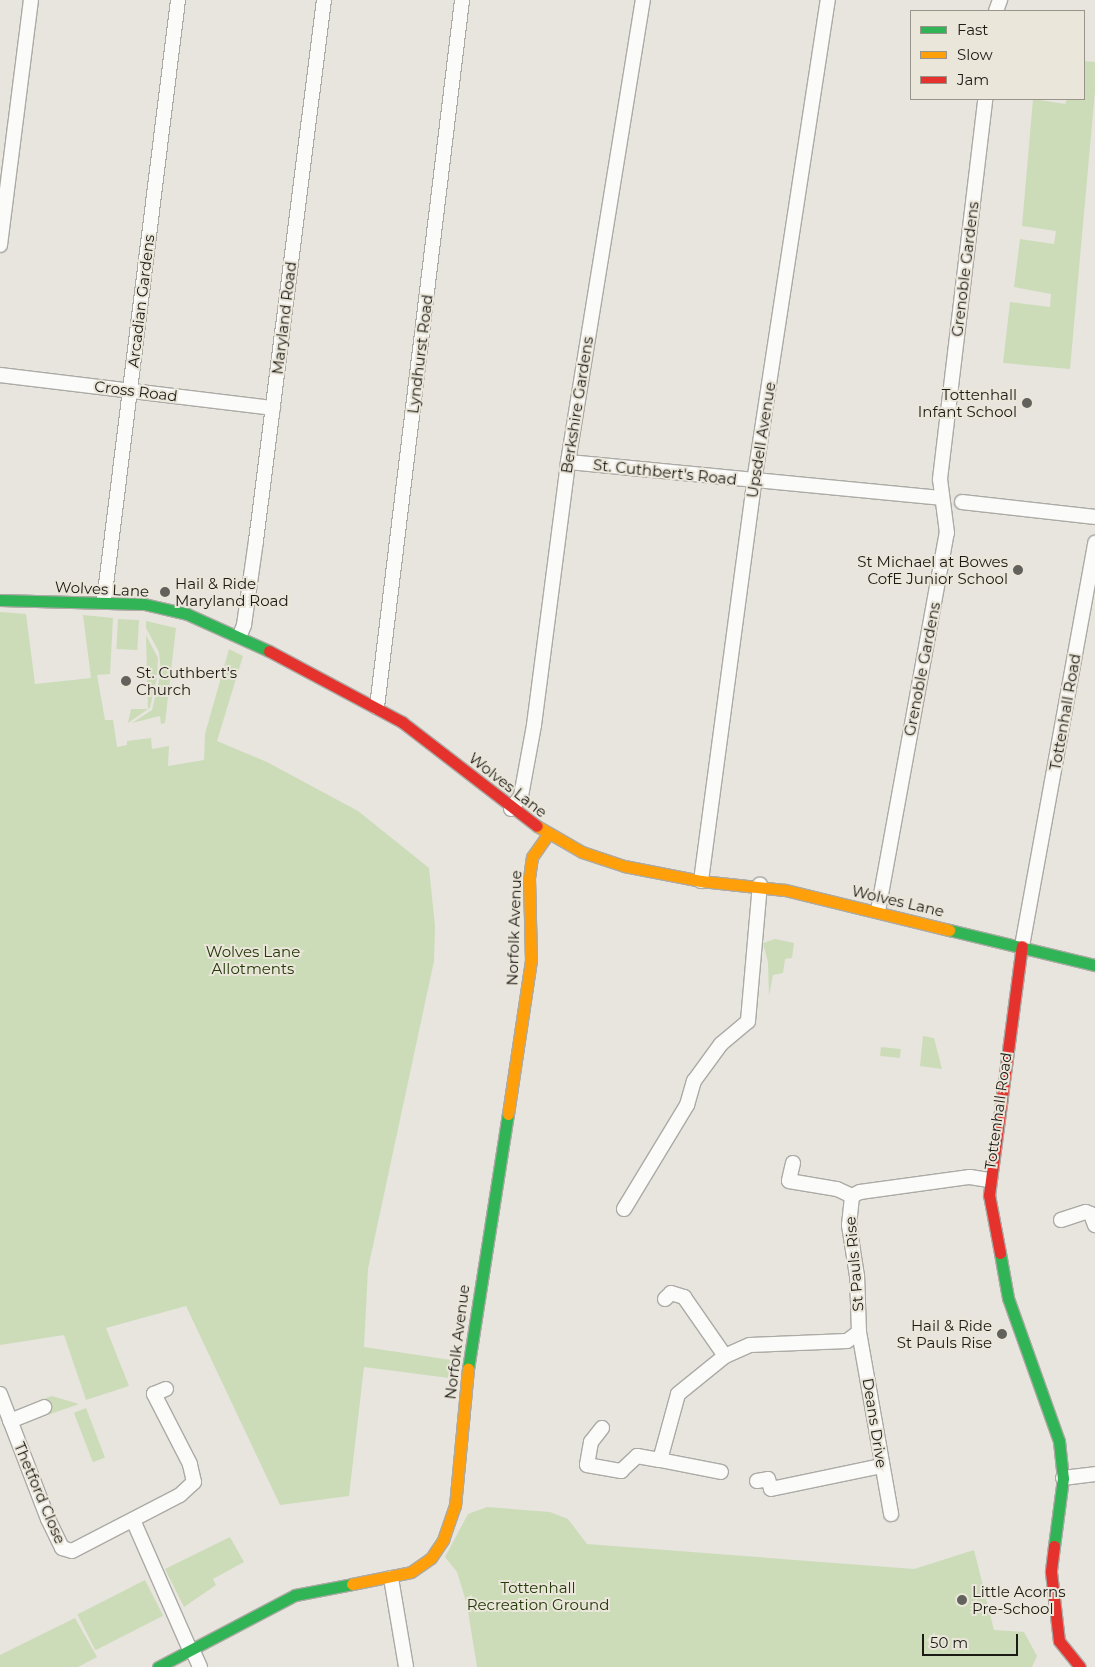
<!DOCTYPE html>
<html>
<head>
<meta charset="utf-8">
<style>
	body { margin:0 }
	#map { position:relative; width:1095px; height:1667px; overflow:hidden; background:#e7e5de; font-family:Montserrat,sans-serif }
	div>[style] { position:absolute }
	.green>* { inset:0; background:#ccdcb9; transform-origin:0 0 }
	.roads { filter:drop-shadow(1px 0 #acaaa5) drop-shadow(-1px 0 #acaaa5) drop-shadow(0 1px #acaaa5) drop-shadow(0 -1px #acaaa5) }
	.street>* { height:14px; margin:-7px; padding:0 7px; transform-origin:7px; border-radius:7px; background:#fbfbfa }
	.fast>* { height:11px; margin:-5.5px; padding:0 5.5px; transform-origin:5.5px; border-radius:5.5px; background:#30b455 }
	.slow>* { height:11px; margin:-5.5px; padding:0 5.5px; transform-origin:5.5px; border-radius:5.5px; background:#ff9f0a }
	.jam>* { height:11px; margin:-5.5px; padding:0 5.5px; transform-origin:5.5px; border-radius:5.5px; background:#e5322d }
	.dots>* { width:14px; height:14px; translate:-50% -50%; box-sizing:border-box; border:2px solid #ebe6da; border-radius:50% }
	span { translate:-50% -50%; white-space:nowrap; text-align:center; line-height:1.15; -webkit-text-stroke:4px #ebe6da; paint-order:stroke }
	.street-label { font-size:15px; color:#1b1a15 }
	.poi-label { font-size:15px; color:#1b1a15 }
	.right { translate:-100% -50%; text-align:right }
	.left { translate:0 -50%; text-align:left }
	.park-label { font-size:15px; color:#233907 }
	.legend { position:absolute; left:910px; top:10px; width:175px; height:90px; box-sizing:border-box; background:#ebe6da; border:1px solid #98948b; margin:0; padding:6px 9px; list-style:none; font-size:15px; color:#1b1a15 }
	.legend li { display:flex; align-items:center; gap:10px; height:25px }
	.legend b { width:25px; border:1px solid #98948b }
	.scale { position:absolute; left:922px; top:1634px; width:96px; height:22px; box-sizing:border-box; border:2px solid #1b1a15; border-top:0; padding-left:6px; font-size:15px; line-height:18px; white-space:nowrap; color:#1b1a15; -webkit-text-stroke:4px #ebe6da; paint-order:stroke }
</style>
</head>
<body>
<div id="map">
	<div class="green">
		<div style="clip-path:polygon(1084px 61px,1095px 62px,1095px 91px,1070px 369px,1003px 363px,1010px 302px,1050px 307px,1051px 294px,1014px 287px,1020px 239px,1054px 244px,1056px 231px,1022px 226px,1033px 99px,1065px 104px,1067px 99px,1084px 99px)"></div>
		<div style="clip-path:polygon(0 612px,26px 614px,35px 684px,91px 678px,83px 615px,113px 618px,110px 674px,97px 675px,105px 720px,113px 720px,117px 747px,127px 745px,127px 741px,151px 738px,152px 749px,169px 746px,168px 766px,204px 760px,205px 734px,229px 649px,243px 656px,217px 741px,267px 762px,358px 811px,429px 868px,435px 926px,434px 961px,368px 1269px,364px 1347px,451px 1360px,449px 1378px,364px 1367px,349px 1496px,280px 1505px,186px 1306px,106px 1328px,129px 1386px,86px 1400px,64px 1335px,0 1345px)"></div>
		<div style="left:118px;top:619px;width:21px;height:30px;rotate:3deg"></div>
		<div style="clip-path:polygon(146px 621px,176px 628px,165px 723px,161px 724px,160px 716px,132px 723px,152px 710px,161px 672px,159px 652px,146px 628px)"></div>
		<div style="clip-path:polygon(146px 635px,158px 658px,157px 675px,147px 675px)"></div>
		<div style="clip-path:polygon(147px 678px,157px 678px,150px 707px,148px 709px,128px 723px,131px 709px,148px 709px)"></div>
		<div style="clip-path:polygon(775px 939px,794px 943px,792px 958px,785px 959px,783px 973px,773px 975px,769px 996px,768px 962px,763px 943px)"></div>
		<div style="clip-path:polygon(923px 1036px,934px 1038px,942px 1069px,920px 1066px)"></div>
		<div style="left:881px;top:1047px;width:20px;height:9px;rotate:6deg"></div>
		<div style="clip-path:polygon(52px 1396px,79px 1404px,48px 1415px,43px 1399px)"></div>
		<div style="left:86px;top:1408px;width:53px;height:13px;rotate:69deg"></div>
		<div style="clip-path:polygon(487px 1507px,550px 1512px,568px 1519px,587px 1544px,914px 1569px,974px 1550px,994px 1630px,1024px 1632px,1037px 1656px,1032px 1667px,477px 1667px,467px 1605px,457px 1572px,445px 1557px,468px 1514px)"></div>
		<div style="clip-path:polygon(230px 1537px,244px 1562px,213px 1579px,216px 1585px,184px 1607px,165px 1569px)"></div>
		<div style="left:145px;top:1580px;width:40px;height:76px;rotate:63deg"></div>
		<div style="clip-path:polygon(75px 1618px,97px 1657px,78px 1667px,0 1667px,0 1655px)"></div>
	</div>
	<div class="roads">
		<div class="street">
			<div style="left:996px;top:11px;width:12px;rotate:-70deg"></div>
			<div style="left:0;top:245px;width:247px;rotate:-82.8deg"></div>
			<div style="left:0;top:375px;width:275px;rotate:6.9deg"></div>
			<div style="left:568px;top:462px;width:375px;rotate:5.5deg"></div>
			<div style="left:962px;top:502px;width:134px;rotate:6.4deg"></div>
			<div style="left:104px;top:601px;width:606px;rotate:-82.98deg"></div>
			<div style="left:240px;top:635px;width:11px;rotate:-68deg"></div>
			<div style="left:244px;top:625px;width:85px;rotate:-81.9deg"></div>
			<div style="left:256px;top:541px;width:545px;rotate:-82.84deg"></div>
			<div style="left:377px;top:707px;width:712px;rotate:-83.14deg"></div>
			<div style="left:511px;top:809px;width:16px;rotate:-52deg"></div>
			<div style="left:521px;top:796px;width:72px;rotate:-79.6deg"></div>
			<div style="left:534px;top:725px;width:265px;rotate:-82.6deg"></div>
			<div style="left:568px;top:462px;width:468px;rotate:-80.8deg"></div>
			<div style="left:701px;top:881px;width:403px;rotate:-82.4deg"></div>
			<div style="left:754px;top:482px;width:488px;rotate:-81.3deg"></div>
			<div style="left:878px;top:911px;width:384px;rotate:-79.7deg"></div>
			<div style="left:947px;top:533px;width:54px;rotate:-97.4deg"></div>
			<div style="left:940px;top:479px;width:383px;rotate:-83.2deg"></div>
			<div style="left:1022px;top:946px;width:410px;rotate:-79.7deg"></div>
			<div style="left:793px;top:1163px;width:18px;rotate:103deg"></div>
			<div style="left:789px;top:1181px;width:49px;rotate:9.5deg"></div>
			<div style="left:837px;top:1189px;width:17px;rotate:25deg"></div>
			<div style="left:624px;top:1209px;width:122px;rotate:-58.8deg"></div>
			<div style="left:687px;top:1105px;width:25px;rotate:-74deg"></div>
			<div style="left:694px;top:1081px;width:46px;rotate:-53.9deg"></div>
			<div style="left:721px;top:1044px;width:35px;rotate:-40deg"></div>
			<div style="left:748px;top:1021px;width:137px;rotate:-85deg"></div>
			<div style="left:1061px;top:1220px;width:26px;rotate:-18deg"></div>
			<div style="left:1086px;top:1212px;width:5px;rotate:22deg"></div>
			<div style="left:1091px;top:1214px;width:12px;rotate:70deg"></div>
			<div style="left:665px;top:1299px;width:8px;rotate:-45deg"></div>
			<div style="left:671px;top:1293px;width:14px;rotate:17deg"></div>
			<div style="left:684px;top:1297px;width:72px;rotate:55.2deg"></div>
			<div style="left:859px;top:1332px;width:185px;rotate:80deg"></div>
			<div style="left:0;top:1394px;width:134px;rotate:69deg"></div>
			<div style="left:48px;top:1519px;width:32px;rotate:64deg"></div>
			<div style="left:62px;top:1548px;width:10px;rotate:17deg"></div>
			<div style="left:72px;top:1551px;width:122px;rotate:-27.4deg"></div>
			<div style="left:180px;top:1495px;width:19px;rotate:-43deg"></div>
			<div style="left:194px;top:1482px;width:18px;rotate:-103deg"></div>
			<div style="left:190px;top:1464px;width:79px;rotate:-117.2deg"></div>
			<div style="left:154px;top:1394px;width:13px;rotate:-23deg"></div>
			<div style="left:10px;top:1421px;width:37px;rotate:-22deg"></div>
			<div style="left:602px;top:1428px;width:18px;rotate:128deg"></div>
			<div style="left:591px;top:1442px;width:23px;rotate:100deg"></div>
			<div style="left:587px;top:1465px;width:35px;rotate:10deg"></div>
			<div style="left:621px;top:1471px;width:22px;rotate:-43deg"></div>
			<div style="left:637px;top:1456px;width:23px;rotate:10deg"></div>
			<div style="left:660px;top:1460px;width:68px;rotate:-74.7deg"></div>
			<div style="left:678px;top:1394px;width:60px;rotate:-39deg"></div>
			<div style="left:725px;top:1356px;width:27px;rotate:-24deg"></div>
			<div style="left:750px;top:1345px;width:97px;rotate:-2.4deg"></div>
			<div style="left:847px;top:1341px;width:15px;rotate:-37deg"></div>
			<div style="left:859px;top:1332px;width:56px;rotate:-92deg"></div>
			<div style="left:857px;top:1276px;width:52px;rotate:-98.9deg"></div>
			<div style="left:849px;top:1225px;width:29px;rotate:-84deg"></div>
			<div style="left:852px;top:1196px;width:9px;rotate:-27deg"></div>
			<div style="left:860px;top:1192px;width:111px;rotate:-7.8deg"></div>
			<div style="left:970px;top:1177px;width:19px;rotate:9deg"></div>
			<div style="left:660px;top:1460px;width:62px;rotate:11.1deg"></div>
			<div style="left:1063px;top:1478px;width:32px;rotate:-7deg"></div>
			<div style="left:757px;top:1481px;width:11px;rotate:-10deg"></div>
			<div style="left:768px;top:1479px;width:10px;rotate:73deg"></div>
			<div style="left:771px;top:1489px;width:112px;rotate:-11.8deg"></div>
			<div style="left:133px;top:1520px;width:142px;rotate:66.3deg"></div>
			<div style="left:391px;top:1578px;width:90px;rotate:80.4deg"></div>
			<div style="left:192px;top:1649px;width:20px;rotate:66deg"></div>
		</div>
		<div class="fast">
			<div style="left:0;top:600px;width:144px;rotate:1.6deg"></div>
			<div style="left:144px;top:604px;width:44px;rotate:13.1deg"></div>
			<div style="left:187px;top:614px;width:90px;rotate:24.3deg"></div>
			<div style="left:949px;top:930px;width:150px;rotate:13.5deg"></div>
			<div style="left:1000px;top:1253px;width:46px;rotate:79.9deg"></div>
			<div style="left:1008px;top:1298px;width:152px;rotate:70.4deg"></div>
			<div style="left:1059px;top:1441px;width:37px;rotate:84deg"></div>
			<div style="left:1063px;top:1478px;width:69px;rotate:97.5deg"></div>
			<div style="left:468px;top:1369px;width:258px;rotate:-81.1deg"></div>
			<div style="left:158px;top:1667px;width:155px;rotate:-27.7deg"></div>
			<div style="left:295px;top:1595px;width:58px;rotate:-10.9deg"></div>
		</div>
		<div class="slow">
			<div style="left:537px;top:826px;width:52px;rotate:30deg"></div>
			<div style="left:582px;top:852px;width:44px;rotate:18.4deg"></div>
			<div style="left:624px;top:866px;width:78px;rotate:11deg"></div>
			<div style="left:701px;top:881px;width:84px;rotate:6.1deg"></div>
			<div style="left:785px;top:890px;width:169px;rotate:13.7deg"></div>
			<div style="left:508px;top:1114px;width:156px;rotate:-81.5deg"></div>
			<div style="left:531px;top:960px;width:82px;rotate:-91.4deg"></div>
			<div style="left:529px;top:878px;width:21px;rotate:-82deg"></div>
			<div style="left:532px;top:857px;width:28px;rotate:-55deg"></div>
			<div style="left:352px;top:1584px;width:60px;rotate:-11.5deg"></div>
			<div style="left:411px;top:1572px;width:24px;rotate:-35deg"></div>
			<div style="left:431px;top:1558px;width:22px;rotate:-56deg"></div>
			<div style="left:443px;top:1540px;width:36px;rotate:-71deg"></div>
			<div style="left:455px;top:1506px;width:138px;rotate:-84.6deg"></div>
		</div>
		<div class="jam">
			<div style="left:269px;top:651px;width:151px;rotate:28.1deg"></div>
			<div style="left:402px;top:722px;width:170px;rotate:37.6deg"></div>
			<div style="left:1000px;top:1253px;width:59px;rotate:-100.7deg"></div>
			<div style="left:989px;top:1195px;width:251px;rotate:-82.5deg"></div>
			<div style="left:1054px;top:1546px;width:26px;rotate:97deg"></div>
			<div style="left:1051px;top:1572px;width:69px;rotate:83.4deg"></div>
			<div style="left:1059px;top:1641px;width:33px;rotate:51deg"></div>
		</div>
	</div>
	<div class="dots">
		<div style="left:1027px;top:403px;background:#62615b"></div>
		<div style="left:1018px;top:570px;background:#62615b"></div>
		<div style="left:165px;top:592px;background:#62615b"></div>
		<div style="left:126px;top:681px;background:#62615b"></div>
		<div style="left:1002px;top:1334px;background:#62615b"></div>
		<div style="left:962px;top:1600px;background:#62615b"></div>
	</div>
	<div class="street-label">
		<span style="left:965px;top:269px;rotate:-83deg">Grenoble Gardens</span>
		<span style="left:141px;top:301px;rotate:-83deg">Arcadian Gardens</span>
		<span style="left:284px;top:318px;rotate:-83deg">Maryland Road</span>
		<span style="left:420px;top:354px;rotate:-83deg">Lyndhurst Road</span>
		<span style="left:136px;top:391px;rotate:7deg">Cross Road</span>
		<span style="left:577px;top:405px;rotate:-81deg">Berkshire Gardens</span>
		<span style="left:761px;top:440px;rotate:-81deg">Upsdell Avenue</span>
		<span style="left:665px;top:472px;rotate:6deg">St. Cuthbert's Road</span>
		<span style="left:102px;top:589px;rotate:3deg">Wolves Lane</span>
		<span style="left:922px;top:669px;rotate:-79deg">Grenoble Gardens</span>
		<span style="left:1065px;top:712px;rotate:-80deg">Tottenhall Road</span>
		<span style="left:508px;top:785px;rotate:38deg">Wolves Lane</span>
		<span style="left:898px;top:901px;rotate:13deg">Wolves Lane</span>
		<span style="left:514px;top:928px;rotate:-88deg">Norfolk Avenue</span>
		<span style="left:998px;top:1111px;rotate:-82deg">Tottenhall Road</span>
		<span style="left:854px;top:1264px;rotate:-95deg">St Pauls Rise</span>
		<span style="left:457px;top:1342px;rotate:-83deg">Norfolk Avenue</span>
		<span style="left:875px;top:1423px;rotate:81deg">Deans Drive</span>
		<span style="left:40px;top:1493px;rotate:67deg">Thetford Close</span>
	</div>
	<div class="poi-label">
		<span class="right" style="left:1017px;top:403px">Tottenhall<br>Infant School</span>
		<span class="right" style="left:1008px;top:570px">St Michael at Bowes<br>CofE Junior School</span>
		<span class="left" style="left:175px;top:592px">Hail &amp; Ride<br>Maryland Road</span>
		<span class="left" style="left:136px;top:681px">St. Cuthbert's<br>Church</span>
		<span class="right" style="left:992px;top:1334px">Hail &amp; Ride<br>St Pauls Rise</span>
		<span class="left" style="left:972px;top:1600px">Little Acorns<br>Pre-School</span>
	</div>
	<div class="park-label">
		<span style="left:253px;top:960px">Wolves Lane<br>Allotments</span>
		<span style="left:538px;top:1596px">Tottenhall<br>Recreation Ground</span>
	</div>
	<ul class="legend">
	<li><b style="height:6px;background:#30b455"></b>Fast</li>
	<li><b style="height:6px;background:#ff9f0a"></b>Slow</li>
	<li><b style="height:6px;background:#e5322d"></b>Jam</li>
	</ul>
	<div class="scale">50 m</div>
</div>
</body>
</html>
